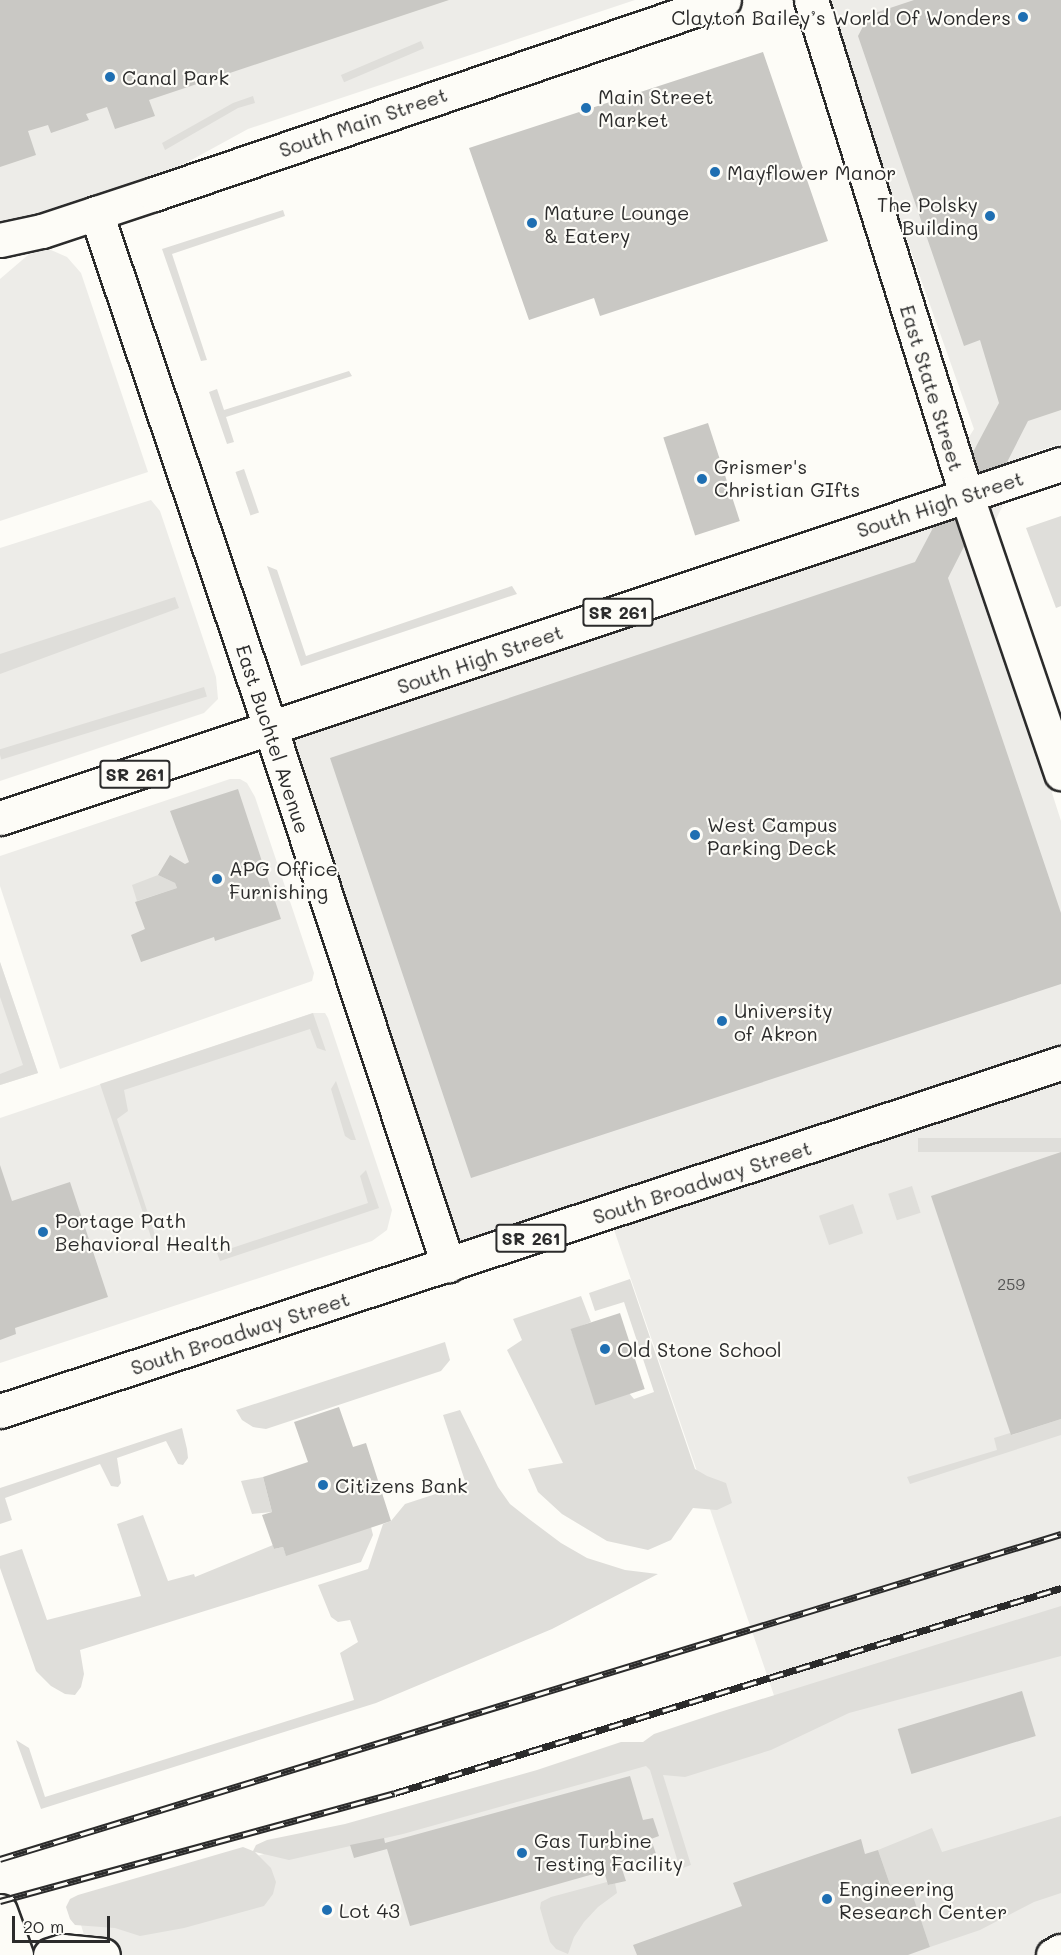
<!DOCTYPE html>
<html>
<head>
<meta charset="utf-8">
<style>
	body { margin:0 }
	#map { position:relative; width:1061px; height:1955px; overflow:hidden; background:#fdfcf7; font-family:Mali,sans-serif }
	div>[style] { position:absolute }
	.built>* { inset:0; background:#edece8 }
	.green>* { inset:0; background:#dfdeda; transform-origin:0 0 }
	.building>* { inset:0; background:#c9c8c4; transform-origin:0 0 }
	.roads { filter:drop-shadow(2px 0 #2b2b2b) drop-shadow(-2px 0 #2b2b2b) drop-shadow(0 2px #2b2b2b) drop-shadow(0 -2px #2b2b2b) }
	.tertiary>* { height:33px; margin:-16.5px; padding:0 16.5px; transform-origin:16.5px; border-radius:16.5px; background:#fdfcf7 }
	.secondary>* { height:33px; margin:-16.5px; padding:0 16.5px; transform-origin:16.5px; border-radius:16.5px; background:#fdfcf7 }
	.primary>* { height:33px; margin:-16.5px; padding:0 16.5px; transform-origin:16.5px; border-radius:16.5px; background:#fdfcf7 }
	.rail>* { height:7px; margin-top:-3.5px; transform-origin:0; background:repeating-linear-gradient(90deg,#fdfcf7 0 14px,#2b2b2b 0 28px); box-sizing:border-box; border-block:2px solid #2b2b2b }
	.dots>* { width:16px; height:16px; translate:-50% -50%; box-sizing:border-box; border:3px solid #fdfcf7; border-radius:50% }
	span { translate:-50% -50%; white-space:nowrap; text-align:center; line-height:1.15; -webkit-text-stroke:4.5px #fdfcf7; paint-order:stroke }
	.number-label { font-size:16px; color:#525251 }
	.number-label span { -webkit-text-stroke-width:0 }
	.shield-label span { padding:2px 4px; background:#fdfcf7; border:2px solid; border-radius:4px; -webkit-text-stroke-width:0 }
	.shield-label { font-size:18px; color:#2b2b2b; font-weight:700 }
	.poi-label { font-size:20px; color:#2b2b2b }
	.right { translate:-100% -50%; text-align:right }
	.left { translate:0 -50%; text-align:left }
	.street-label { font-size:20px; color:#2b2b2b }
	.scale { position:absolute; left:12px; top:1916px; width:98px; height:27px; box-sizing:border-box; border:3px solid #2b2b2b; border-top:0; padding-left:8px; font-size:18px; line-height:21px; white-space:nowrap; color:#2b2b2b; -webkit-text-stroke:4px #fdfcf7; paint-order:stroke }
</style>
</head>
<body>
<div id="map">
	<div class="built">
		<div style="clip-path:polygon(0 0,635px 0,248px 129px,184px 164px,160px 174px,18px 221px,0 221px)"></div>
		<div style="clip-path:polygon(822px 0,1061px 0,1061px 444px,1028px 454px,977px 558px,1061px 821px,1061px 1955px,90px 1955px,75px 1905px,624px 1757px,779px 1710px,611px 1221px,464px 1265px,287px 732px,916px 522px,974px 429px)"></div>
		<div style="clip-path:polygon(43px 250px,51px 250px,67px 257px,81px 273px,148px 472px,0 521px,0 279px,28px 255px)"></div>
		<div style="clip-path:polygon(151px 500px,160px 511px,216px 677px,218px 699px,204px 713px,0 781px,0 548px)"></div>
		<div style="clip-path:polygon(230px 779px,240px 779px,247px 783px,255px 797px,314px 973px,312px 981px,60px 1069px,0 886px,0 856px)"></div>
		<div style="clip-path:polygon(0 962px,38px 1073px,0 1085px)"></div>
		<div style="clip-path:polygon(313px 1013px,325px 1013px,328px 1018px,392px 1210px,387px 1230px,372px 1241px,0 1363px,0 1118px)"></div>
	</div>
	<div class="green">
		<div style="left:421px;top:41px;width:8px;height:87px;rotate:67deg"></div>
		<div style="clip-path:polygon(253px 96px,255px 103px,238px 108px,165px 150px,162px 143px,233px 103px)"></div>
		<div style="clip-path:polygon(283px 210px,285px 216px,172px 254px,207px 360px,201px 361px,162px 249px)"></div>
		<div style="clip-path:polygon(349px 371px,352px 376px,226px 417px,234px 442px,227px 444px,209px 392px,217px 389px,224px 410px)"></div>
		<div style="left:244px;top:469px;width:46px;height:9px;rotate:71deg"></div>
		<div style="clip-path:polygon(1061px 516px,1061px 606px,1056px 608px,1026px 528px)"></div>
		<div style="clip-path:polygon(267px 566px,277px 570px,306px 656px,512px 586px,517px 594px,301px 666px)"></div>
		<div style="clip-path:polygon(175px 597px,179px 608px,0 674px,0 654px)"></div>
		<div style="left:204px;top:687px;width:10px;height:215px;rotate:73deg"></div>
		<div style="clip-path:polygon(158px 875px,175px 883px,177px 888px,137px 901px,132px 885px)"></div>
		<div style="clip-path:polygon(0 962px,38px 1073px,0 1085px,0 1074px,23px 1065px,0 997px)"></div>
		<div style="clip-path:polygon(313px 1013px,326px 1051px,317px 1048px,310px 1029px,124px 1090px,128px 1111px,117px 1119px,158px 1244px,154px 1246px,100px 1084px)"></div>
		<div style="clip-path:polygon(336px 1081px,356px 1140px,351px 1140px,345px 1136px,331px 1089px)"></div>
		<div style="left:1061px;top:1138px;width:14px;height:143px;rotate:90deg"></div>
		<div style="clip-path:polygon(366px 1170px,379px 1208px,220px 1261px,217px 1253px,368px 1203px,360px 1176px)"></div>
		<div style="left:912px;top:1186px;width:28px;height:25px;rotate:72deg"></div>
		<div style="left:853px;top:1204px;width:31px;height:36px;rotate:71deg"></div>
		<div style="clip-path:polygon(630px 1279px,695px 1469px,707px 1476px,726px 1483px,732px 1503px,717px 1510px,693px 1508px,671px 1540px,648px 1550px,607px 1541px,562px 1514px,538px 1492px,528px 1469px,563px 1463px,507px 1350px,522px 1340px,513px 1319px,581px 1296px,591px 1322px,571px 1330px,598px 1403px,629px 1393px,634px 1399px,654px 1392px,624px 1302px,595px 1311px,589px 1293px)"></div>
		<div style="clip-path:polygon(445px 1342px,450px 1360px,441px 1371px,266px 1429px,253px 1427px,242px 1420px,236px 1410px)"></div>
		<div style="clip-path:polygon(460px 1410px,498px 1487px,510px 1504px,529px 1519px,561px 1543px,587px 1558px,625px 1570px,658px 1574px,552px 1629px,376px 1703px,41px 1809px,16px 1740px,29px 1748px,45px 1797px,354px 1700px,340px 1653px,358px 1642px,350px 1620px,338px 1622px,331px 1617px,318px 1585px,368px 1569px,383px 1524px,391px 1521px,405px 1504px,466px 1484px,443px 1415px)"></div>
		<div style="clip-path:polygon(1061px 1419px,1061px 1435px,910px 1484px,907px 1477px,997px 1450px,994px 1438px,1010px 1433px,1012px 1435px)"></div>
		<div style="clip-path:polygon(182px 1428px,187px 1449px,188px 1458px,183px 1465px,178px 1464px,166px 1441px,117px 1458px,121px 1483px,118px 1487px,111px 1486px,100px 1464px,5px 1498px,12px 1520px,0 1524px,0 1488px)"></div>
		<div style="clip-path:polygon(263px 1477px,272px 1512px,252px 1514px,241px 1481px)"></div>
		<div style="clip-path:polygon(143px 1515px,168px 1581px,194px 1574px,195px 1577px,273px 1545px,274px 1549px,283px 1547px,286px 1555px,371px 1527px,373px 1535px,361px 1562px,80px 1650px,84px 1674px,81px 1687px,75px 1695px,65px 1694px,51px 1686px,36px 1671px,0 1568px,0 1556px,22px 1549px,47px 1620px,141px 1596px,117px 1524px)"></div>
		<div style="clip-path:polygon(1061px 1606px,1061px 1656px,849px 1713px,771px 1750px,685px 1777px,663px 1775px,691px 1865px,680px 1869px,650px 1770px,646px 1766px,403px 1834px,289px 1860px,255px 1852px,271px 1868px,276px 1882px,273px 1894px,264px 1906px,184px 1928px,140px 1936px,115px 1928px,75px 1925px,70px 1919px,66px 1907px,70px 1899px,78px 1895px,243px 1847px,253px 1851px,256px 1845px,267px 1840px,345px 1824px,537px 1770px,621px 1742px,643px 1742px,654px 1734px,720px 1712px)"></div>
		<div style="clip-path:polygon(1061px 1816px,1061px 1893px,1034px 1902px,980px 1930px,930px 1947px,910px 1887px,893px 1893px,878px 1850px,932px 1828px,942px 1852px)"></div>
		<div style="clip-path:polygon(607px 1882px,609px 1885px,615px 1883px,617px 1893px,598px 1907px,584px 1922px,574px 1937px,568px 1954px,556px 1949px,550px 1942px,540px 1908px,541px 1902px,551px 1897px)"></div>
	</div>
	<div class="building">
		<div style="clip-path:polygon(0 0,449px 0,149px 100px,155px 116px,115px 129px,107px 107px,86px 114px,89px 120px,51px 133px,48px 125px,28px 131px,36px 155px,0 167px)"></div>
		<div style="clip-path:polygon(914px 0,1061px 0,1061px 410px,1028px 421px,948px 578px,1061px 913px,1061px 984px,471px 1178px,330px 758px,915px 562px,999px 403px,980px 340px,964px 346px,858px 36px,869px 15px)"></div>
		<div style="clip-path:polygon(763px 52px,828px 241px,600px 316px,594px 298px,529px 320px,469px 148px)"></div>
		<div style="left:708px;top:423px;width:103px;height:47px;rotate:72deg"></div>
		<div style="clip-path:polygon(238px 789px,281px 919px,215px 941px,214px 937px,141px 962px,131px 935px,145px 929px,135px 902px,177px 888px,175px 883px,158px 875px,170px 855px,185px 864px,189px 862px,170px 811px)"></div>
		<div style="clip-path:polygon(1061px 1152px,1061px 1419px,1011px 1435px,931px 1196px)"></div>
		<div style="clip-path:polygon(0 1165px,12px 1201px,70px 1182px,108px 1297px,15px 1328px,16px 1334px,0 1340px)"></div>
		<div style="left:620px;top:1313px;width:80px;height:52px;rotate:72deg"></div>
		<div style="clip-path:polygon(339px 1407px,353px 1447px,366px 1443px,391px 1521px,286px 1556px,283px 1547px,274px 1549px,262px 1515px,272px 1512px,263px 1477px,308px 1462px,294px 1422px)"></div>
		<div style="left:1022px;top:1691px;width:47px;height:130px;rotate:73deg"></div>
		<div style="clip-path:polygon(630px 1776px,643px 1820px,653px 1818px,659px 1836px,651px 1839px,657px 1857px,621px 1866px,626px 1881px,608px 1885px,604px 1871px,410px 1926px,387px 1849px,354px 1858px,350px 1845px,384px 1838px,385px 1843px)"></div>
		<div style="clip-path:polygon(861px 1839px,865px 1854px,878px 1850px,893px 1893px,910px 1887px,930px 1947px,908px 1955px,637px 1955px,633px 1945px,742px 1906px,733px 1883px)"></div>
	</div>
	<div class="roads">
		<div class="tertiary">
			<div style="left:811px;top:0;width:518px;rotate:72.58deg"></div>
			<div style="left:966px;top:494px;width:295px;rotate:71.2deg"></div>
			<div style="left:96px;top:213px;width:546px;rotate:71.3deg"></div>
			<div style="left:271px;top:730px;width:564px;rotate:71.69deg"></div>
		</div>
		<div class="secondary">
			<div style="left:0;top:240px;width:43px;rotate:-12.1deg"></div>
			<div style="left:42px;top:231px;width:118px;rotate:-18.3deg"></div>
			<div style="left:154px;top:194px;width:602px;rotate:-18.8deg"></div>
			<div style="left:50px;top:1955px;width:13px;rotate:-18deg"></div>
			<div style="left:62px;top:1951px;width:41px;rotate:5.6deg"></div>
			<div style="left:1053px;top:1955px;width:9px;rotate:-27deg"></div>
		</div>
		<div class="primary">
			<div style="left:0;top:818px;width:1118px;rotate:-18.45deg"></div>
			<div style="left:0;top:1411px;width:1117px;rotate:-18.16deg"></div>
			<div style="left:0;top:1911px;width:47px;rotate:70deg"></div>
		</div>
	</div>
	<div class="rail">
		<div style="left:0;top:1859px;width:1110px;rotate:-17.03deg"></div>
		<div style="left:0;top:1901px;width:409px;rotate:-15.3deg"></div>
		<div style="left:395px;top:1793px;width:697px;rotate:-17.11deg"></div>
	</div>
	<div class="dots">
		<div style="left:1023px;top:17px;background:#1f6fb2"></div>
		<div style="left:110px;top:77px;background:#1f6fb2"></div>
		<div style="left:586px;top:108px;background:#1f6fb2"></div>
		<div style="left:715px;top:172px;background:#1f6fb2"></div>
		<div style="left:990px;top:216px;background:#1f6fb2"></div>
		<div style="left:532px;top:223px;background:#1f6fb2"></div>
		<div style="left:702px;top:479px;background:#1f6fb2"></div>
		<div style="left:695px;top:835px;background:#1f6fb2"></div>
		<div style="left:217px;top:879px;background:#1f6fb2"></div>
		<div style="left:722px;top:1021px;background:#1f6fb2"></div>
		<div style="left:43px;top:1232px;background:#1f6fb2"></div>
		<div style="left:605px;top:1349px;background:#1f6fb2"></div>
		<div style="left:323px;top:1485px;background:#1f6fb2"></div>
		<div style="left:522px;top:1853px;background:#1f6fb2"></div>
		<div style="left:827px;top:1899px;background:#1f6fb2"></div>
		<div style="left:327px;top:1910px;background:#1f6fb2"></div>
	</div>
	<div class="number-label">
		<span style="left:1011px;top:1284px">259</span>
	</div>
	<div class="shield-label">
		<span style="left:618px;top:612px">SR 261</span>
		<span style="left:135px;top:774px">SR 261</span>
		<span style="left:531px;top:1238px">SR 261</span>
	</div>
	<div class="poi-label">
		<span class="right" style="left:1011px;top:17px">Clayton Bailey’s World Of Wonders</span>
		<span class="left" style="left:122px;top:77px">Canal Park</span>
		<span class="left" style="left:598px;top:108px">Main Street<br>Market</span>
		<span class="left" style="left:727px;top:172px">Mayflower Manor</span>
		<span class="right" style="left:978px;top:216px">The Polsky<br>Building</span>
		<span class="left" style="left:544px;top:224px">Mature Lounge<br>&amp; Eatery</span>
		<span class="left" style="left:714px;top:478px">Grismer's<br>Christian GIfts</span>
		<span class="left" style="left:707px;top:836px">West Campus<br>Parking Deck</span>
		<span class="left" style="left:229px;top:880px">APG Office<br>Furnishing</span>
		<span class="left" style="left:734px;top:1022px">University<br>of Akron</span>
		<span class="left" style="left:55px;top:1232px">Portage Path<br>Behavioral Health</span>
		<span class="left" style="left:617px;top:1349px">Old Stone School</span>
		<span class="left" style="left:335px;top:1485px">Citizens Bank</span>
		<span class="left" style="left:534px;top:1852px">Gas Turbine<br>Testing Facility</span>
		<span class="left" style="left:839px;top:1900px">Engineering<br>Research Center</span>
		<span class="left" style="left:339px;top:1910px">Lot 43</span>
	</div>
	<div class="street-label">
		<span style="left:363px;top:122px;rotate:-19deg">South Main Street</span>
		<span style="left:932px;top:388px;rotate:73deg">East State Street</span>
		<span style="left:940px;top:504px;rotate:-18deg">South High Street</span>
		<span style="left:480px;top:659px;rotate:-19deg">South High Street</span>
		<span style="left:273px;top:739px;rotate:72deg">East Buchtel Avenue</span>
		<span style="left:702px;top:1182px;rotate:-18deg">South Broadway Street</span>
		<span style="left:240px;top:1333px;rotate:-18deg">South Broadway Street</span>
	</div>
	<div class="scale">20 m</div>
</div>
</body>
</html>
